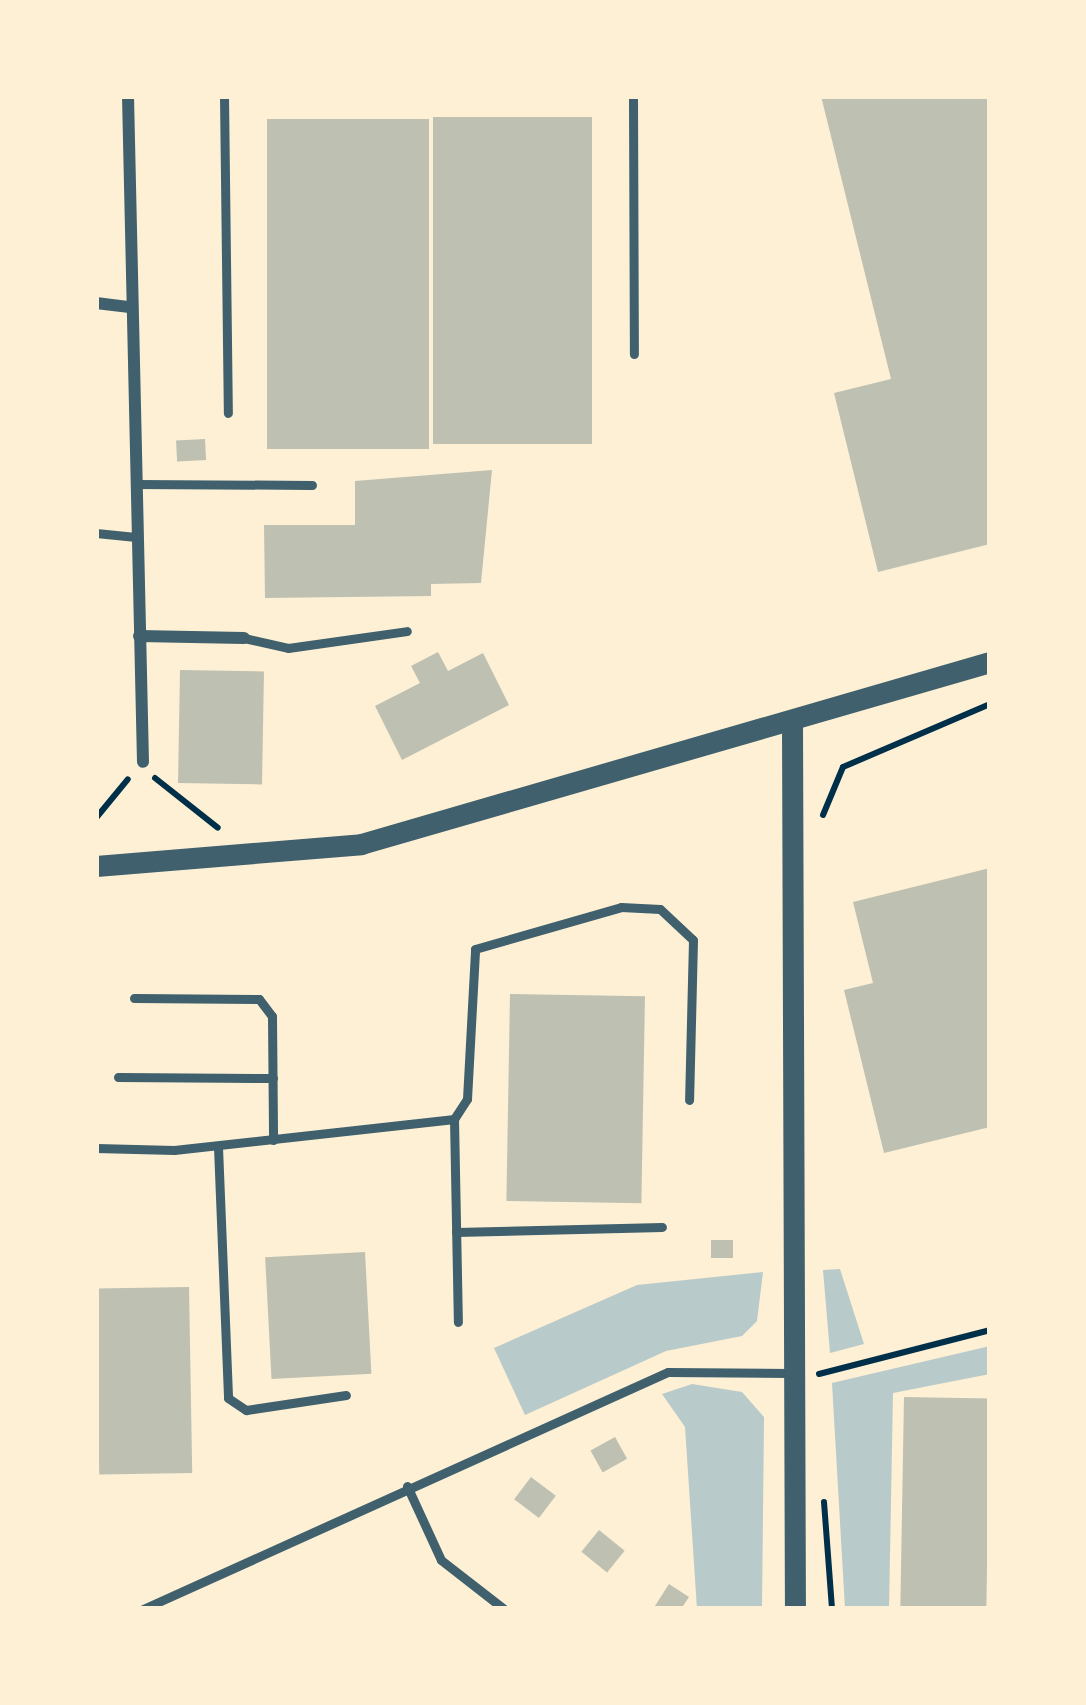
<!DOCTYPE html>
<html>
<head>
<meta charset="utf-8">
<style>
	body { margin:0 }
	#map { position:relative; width:1086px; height:1705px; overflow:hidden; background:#fdf0d5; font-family:"Noto Serif",serif }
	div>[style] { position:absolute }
	.green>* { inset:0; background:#b9caca }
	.building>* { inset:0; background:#bec0b2; transform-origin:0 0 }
	.path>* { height:6px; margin:-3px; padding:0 3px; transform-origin:3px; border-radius:3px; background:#003049 }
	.service>* { height:9px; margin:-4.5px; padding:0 4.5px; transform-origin:4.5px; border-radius:4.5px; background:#3f606c }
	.minor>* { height:12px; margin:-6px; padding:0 6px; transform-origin:6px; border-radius:6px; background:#3f606c }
	.tertiary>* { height:21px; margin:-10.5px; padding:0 10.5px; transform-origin:10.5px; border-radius:10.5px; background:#3f606c }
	span { translate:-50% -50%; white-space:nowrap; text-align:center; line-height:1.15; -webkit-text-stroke:12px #fdf0d5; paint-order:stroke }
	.frame { position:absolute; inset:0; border:99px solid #fdf0d5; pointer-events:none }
</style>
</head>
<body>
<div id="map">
	<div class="green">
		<div style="clip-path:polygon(840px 1269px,864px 1344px,830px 1353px,823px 1270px)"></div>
		<div style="clip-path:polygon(763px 1272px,757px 1321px,742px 1336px,666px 1351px,525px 1415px,494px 1348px,637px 1285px)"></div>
		<div style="clip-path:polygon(990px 1346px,990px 1374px,893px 1393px,889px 1609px,845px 1609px,832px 1383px)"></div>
		<div style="clip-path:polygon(692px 1384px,742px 1392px,764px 1417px,762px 1609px,697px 1609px,685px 1427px,662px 1394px)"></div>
	</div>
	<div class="building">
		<div style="clip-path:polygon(821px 96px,990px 96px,990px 544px,878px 572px,834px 393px,891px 379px)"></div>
		<div style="left:592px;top:117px;width:327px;height:159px;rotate:90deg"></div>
		<div style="left:429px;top:119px;width:330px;height:162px;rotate:90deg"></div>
		<div style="left:205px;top:439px;width:21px;height:29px;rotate:87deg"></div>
		<div style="clip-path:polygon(492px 470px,481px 583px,431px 584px,431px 596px,265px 598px,264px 525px,355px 525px,355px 481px)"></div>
		<div style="clip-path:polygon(438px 652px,448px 671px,483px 653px,509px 705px,402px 760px,375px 706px,420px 683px,411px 666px)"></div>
		<div style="left:180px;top:670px;width:84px;height:113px;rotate:1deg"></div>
		<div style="clip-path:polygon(990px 868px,990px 1127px,884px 1153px,844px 990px,873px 983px,853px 902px)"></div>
		<div style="left:510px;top:994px;width:135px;height:207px;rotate:1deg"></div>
		<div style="left:733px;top:1240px;width:18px;height:22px;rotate:90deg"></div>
		<div style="left:365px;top:1252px;width:122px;height:100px;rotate:87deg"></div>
		<div style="left:189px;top:1287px;width:186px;height:93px;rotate:89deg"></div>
		<div style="left:904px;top:1397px;width:86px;height:212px;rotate:1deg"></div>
		<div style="left:615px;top:1437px;width:25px;height:28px;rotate:61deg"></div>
		<div style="left:531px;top:1477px;width:31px;height:28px;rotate:37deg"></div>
		<div style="left:599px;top:1530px;width:33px;height:28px;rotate:39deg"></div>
		<div style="clip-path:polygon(669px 1584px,689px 1597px,681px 1609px,653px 1609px)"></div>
	</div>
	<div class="path">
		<div style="left:155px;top:778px;width:80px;rotate:38.4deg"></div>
		<div style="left:823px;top:815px;width:52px;rotate:-67.4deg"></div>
		<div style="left:843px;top:767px;width:160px;rotate:-23.2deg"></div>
		<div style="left:96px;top:818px;width:50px;rotate:-50.6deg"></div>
		<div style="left:819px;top:1374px;width:177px;rotate:-14.4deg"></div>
		<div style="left:824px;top:1502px;width:107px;rotate:85.7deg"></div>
	</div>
	<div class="service">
		<div style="left:224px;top:96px;width:317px;rotate:89.3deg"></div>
		<div style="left:633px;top:96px;width:258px;rotate:89.8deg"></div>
		<div style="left:135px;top:484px;width:177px;rotate:0.3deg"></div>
		<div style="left:96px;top:533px;width:40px;rotate:5.7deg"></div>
		<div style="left:244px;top:638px;width:45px;rotate:12.8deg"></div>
		<div style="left:288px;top:648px;width:120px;rotate:-8.1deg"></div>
		<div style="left:134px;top:998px;width:125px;rotate:0.5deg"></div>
		<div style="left:259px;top:999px;width:21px;rotate:53deg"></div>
		<div style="left:272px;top:1016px;width:124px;rotate:89.5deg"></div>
		<div style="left:118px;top:1077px;width:155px;rotate:0.4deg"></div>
		<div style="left:454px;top:1119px;width:203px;rotate:88.9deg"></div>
		<div style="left:218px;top:1147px;width:251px;rotate:87.7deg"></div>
		<div style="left:228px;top:1398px;width:22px;rotate:34deg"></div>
		<div style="left:246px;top:1410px;width:101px;rotate:-8.5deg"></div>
		<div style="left:96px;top:1148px;width:78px;rotate:1.5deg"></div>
		<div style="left:174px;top:1150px;width:282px;rotate:-6.3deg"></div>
		<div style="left:454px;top:1119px;width:24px;rotate:-57deg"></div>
		<div style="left:467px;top:1099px;width:150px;rotate:-86.9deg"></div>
		<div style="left:475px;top:949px;width:152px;rotate:-16deg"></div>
		<div style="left:621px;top:907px;width:39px;rotate:3deg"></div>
		<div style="left:660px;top:909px;width:45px;rotate:43.2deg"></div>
		<div style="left:693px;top:940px;width:160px;rotate:91.4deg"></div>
		<div style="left:456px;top:1232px;width:206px;rotate:-1.4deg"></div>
		<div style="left:407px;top:1486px;width:81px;rotate:65.3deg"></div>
		<div style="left:441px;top:1560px;width:80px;rotate:37.9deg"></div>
		<div style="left:143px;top:1609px;width:576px;rotate:-24.3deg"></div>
		<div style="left:668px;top:1372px;width:123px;rotate:0.5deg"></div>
	</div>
	<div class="minor">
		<div style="left:128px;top:96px;width:666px;rotate:88.71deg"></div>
		<div style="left:96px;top:303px;width:34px;rotate:7deg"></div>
		<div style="left:139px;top:636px;width:105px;rotate:1.1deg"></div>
	</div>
	<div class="tertiary">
		<div style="left:792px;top:722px;width:887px;rotate:89.81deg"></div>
		<div style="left:96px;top:866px;width:266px;rotate:-4.7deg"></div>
		<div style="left:361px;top:844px;width:655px;rotate:-16.14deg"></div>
	</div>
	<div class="frame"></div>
</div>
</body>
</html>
